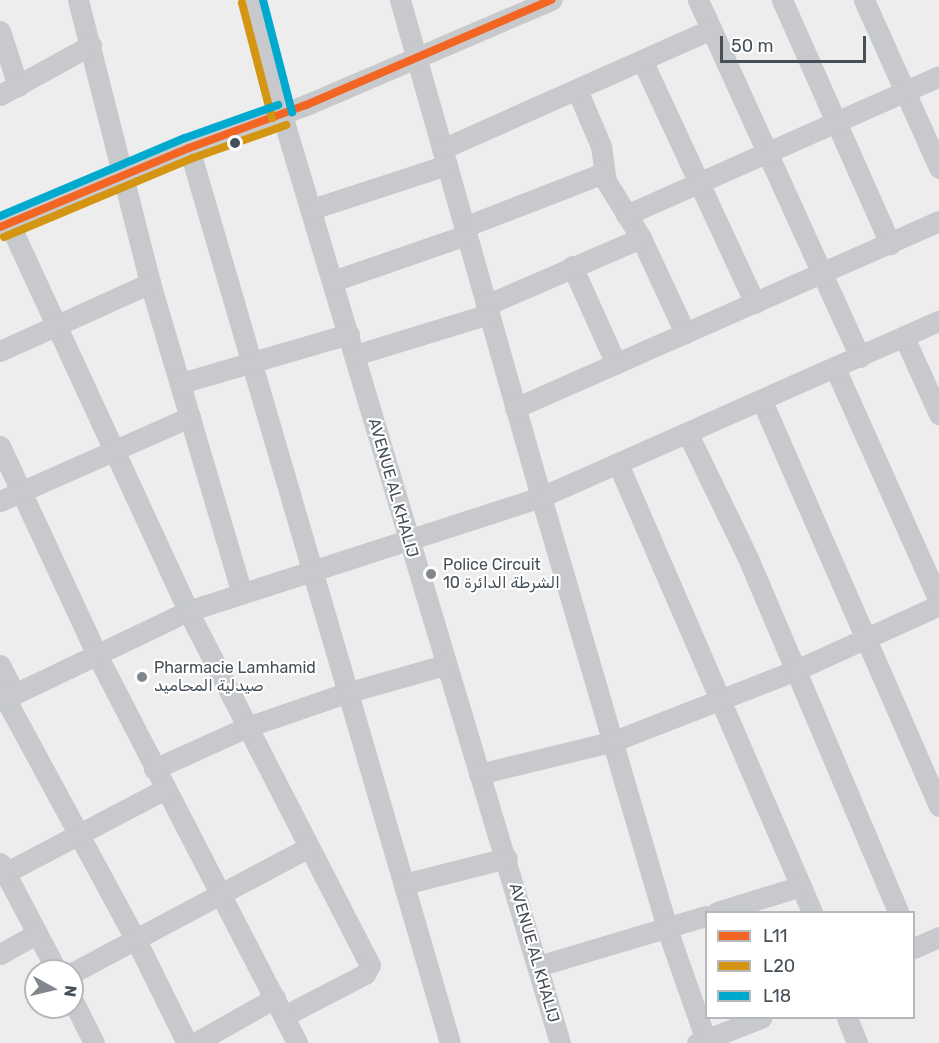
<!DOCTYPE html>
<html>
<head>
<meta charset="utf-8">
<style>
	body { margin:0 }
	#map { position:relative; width:939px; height:1043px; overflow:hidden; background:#eeeded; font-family:Rubik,"Noto Sans Arabic",sans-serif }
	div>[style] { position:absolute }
	.minor>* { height:21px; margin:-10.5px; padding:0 10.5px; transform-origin:10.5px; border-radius:10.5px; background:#c7c9cc }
	.bus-1>* { height:8px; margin:-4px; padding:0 4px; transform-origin:4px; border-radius:4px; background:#f26522 }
	.bus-2>* { height:8px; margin:-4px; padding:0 4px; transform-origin:4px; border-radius:4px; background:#d49512 }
	.bus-3>* { height:8px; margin:-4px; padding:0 4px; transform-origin:4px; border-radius:4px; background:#00a9ce }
	.dots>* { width:16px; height:16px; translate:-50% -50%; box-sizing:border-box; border:3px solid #fff; border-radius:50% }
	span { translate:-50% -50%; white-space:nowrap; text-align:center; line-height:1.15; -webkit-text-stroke:4.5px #fff; paint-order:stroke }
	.street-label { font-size:16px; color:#465059 }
	.poi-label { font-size:16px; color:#465059 }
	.left { translate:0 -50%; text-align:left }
	.legend { position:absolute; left:705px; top:911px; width:210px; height:108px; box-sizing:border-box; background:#fff; border:2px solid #b5b9bd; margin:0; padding:8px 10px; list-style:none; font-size:18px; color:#465059 }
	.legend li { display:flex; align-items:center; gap:12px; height:30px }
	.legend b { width:30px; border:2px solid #b5b9bd }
	.north { position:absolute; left:24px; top:959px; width:60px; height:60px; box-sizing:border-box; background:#fff; border:2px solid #b5b9bd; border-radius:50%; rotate:98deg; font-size:16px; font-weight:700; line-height:24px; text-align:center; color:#465059 }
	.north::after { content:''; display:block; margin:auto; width:21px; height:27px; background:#81878d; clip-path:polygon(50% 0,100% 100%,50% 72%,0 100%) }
	.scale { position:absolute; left:720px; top:36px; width:146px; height:27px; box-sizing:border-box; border:3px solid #465059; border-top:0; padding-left:8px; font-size:18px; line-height:21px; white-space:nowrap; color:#465059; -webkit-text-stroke:4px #fff; paint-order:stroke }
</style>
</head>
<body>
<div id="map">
	<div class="minor">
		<div style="left:78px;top:0;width:292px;rotate:75.7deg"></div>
		<div style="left:150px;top:283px;width:323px;rotate:73.5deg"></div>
		<div style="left:252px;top:0;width:119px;rotate:75.4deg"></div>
		<div style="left:282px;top:115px;width:969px;rotate:73.32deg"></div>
		<div style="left:400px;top:0;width:517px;rotate:74.16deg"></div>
		<div style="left:541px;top:497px;width:450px;rotate:73.7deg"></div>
		<div style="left:667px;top:929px;width:121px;rotate:70.7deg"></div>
		<div style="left:698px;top:0;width:392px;rotate:65.6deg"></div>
		<div style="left:782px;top:0;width:267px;rotate:66.1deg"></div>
		<div style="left:864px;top:0;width:184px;rotate:65.9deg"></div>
		<div style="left:0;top:31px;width:58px;rotate:71.9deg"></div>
		<div style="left:642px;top:60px;width:268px;rotate:65.1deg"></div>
		<div style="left:577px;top:90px;width:61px;rotate:66.8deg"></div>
		<div style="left:601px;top:146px;width:35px;rotate:82deg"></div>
		<div style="left:606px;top:181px;width:67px;rotate:58.4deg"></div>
		<div style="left:641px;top:238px;width:105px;rotate:65.1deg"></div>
		<div style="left:0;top:95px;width:104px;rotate:-28.8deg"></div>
		<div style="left:189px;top:148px;width:932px;rotate:73.74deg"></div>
		<div style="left:442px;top:149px;width:295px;rotate:-24deg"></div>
		<div style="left:312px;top:209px;width:142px;rotate:-18.1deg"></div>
		<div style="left:626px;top:215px;width:342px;rotate:-23.9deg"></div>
		<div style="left:9px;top:223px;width:427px;rotate:65.2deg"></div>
		<div style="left:188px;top:611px;width:398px;rotate:62.8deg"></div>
		<div style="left:370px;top:965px;width:10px;rotate:119deg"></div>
		<div style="left:365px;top:974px;width:91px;rotate:152.6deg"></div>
		<div style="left:0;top:227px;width:205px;rotate:-22.7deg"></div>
		<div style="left:189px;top:148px;width:125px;rotate:-20.2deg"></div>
		<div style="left:306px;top:105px;width:267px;rotate:-23.2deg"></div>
		<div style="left:464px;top:227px;width:149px;rotate:-21.2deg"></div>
		<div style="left:572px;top:266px;width:107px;rotate:65.8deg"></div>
		<div style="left:333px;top:281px;width:141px;rotate:-19.1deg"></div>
		<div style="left:486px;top:305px;width:169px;rotate:-23.4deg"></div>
		<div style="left:904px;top:337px;width:85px;rotate:65.6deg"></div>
		<div style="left:0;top:351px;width:165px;rotate:-24.4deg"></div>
		<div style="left:355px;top:355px;width:140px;rotate:-17deg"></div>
		<div style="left:835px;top:368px;width:254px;rotate:65.9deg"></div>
		<div style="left:181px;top:383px;width:175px;rotate:-16.3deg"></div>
		<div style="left:762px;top:401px;width:442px;rotate:66.4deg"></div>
		<div style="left:515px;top:408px;width:463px;rotate:-23.8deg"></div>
		<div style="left:688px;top:434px;width:138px;rotate:64.2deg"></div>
		<div style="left:748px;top:558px;width:384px;rotate:67deg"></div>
		<div style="left:0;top:446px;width:228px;rotate:65.1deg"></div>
		<div style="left:96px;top:653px;width:439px;rotate:62.7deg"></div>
		<div style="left:619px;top:466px;width:486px;rotate:66.6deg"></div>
		<div style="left:0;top:501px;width:208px;rotate:-23.9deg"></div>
		<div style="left:0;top:665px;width:31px;rotate:63deg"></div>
		<div style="left:5px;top:698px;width:275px;rotate:61.6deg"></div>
		<div style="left:136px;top:940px;width:115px;rotate:63.7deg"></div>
		<div style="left:0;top:701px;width:208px;rotate:-25.6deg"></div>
		<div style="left:188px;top:611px;width:371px;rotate:-17.9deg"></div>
		<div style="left:541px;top:497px;width:435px;rotate:-23.9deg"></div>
		<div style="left:154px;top:769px;width:102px;rotate:-24.3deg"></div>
		<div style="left:247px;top:727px;width:105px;rotate:-19deg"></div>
		<div style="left:346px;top:693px;width:102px;rotate:-15.9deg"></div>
		<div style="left:479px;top:774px;width:139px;rotate:-13.7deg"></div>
		<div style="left:614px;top:741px;width:195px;rotate:-21.3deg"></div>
		<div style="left:796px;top:670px;width:157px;rotate:-24.4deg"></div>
		<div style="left:0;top:863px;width:122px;rotate:62.2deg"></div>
		<div style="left:5px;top:873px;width:181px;rotate:-27.7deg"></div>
		<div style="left:404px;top:884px;width:106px;rotate:-14.2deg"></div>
		<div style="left:717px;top:912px;width:88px;rotate:-17.2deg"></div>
		<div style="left:914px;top:948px;width:27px;rotate:-24deg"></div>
		<div style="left:0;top:954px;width:41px;rotate:-29.1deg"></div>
		<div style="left:538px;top:966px;width:175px;rotate:-16.6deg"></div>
		<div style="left:72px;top:973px;width:268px;rotate:-28deg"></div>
		<div style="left:72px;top:999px;width:49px;rotate:63.4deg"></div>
		<div style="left:847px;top:1018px;width:27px;rotate:68deg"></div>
		<div style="left:195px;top:1043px;width:92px;rotate:-29.4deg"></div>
		<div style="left:697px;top:1043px;width:69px;rotate:-21.3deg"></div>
	</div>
	<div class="bus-1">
		<div style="left:0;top:227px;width:205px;rotate:-22.7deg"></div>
		<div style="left:189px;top:148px;width:125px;rotate:-20.2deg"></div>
		<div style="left:306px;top:105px;width:267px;rotate:-23.2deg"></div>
	</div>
	<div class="bus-2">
		<div style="left:242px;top:3px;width:119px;rotate:75.4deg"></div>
		<div style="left:4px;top:237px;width:205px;rotate:-22.7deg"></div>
		<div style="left:193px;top:158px;width:99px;rotate:-19.5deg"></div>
	</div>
	<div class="bus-3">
		<div style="left:263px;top:0;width:116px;rotate:75.5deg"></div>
		<div style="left:0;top:216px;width:201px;rotate:-22.9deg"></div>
		<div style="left:185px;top:138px;width:99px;rotate:-19.5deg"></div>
	</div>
	<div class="dots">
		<div style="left:235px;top:143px;background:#465059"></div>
		<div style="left:431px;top:574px;background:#81878d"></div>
		<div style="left:142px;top:677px;background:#81878d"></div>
	</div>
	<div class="street-label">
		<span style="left:393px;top:488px;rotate:74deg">AVENUE AL KHALIJ</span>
		<span style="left:534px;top:953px;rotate:74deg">AVENUE AL KHALIJ</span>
	</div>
	<div class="poi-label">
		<span class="left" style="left:443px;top:574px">Police Circuit<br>10 الشرطة الدائرة</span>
		<span class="left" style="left:154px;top:677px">Pharmacie Lamhamid<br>صيدلية المحاميد</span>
	</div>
	<ul class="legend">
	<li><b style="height:8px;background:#f26522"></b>L11</li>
	<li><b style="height:8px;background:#d49512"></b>L20</li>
	<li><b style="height:8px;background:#00a9ce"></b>L18</li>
	</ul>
	<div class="north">N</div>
	<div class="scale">50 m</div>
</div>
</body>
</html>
